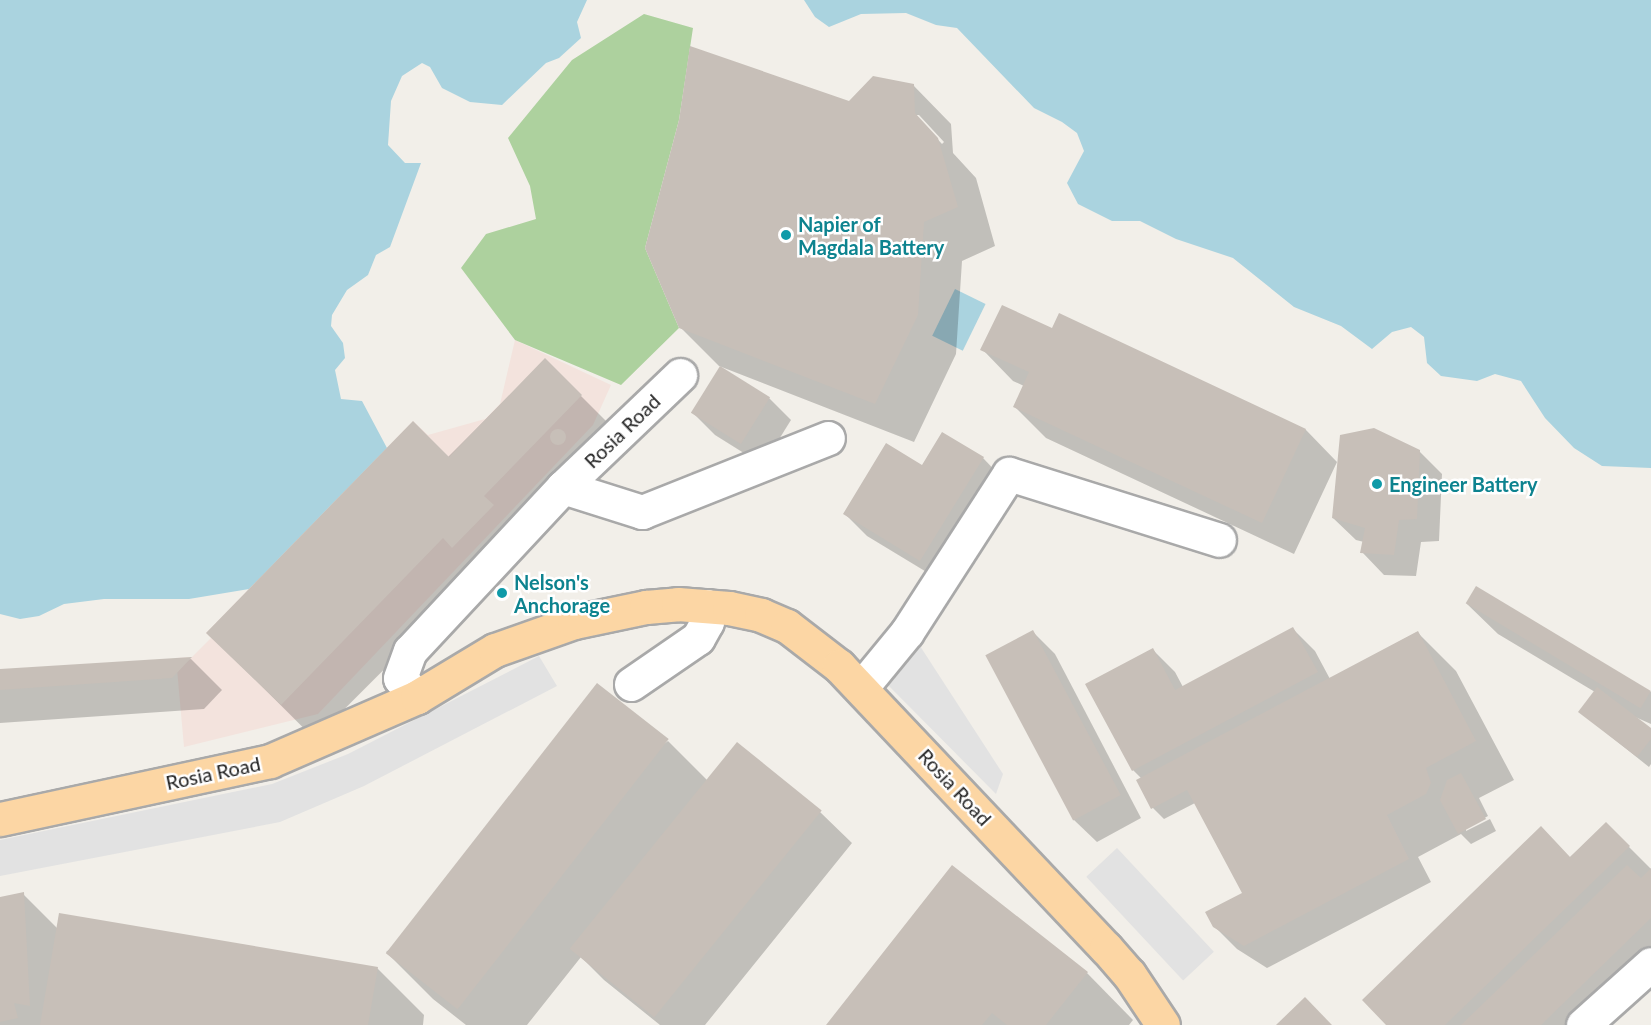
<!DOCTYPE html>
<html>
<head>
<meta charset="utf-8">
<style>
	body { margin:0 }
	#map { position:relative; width:1651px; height:1025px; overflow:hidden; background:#f2efe9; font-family:Lato,sans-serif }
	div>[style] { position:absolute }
	.military>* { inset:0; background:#f3e3dd }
	.forest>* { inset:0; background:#add19e }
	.parking>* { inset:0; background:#e2e2e2; transform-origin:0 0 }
	.water>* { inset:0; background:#aad3df; transform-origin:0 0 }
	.shadow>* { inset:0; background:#0003; transform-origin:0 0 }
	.building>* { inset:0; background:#c7bfb8; transform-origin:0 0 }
	.round { border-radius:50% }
	.roads { filter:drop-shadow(2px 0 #a9a9a9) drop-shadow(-2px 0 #a9a9a9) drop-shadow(0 2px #a9a9a9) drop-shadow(0 -2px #a9a9a9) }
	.minor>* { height:33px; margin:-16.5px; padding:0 16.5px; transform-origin:16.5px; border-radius:16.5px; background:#fff }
	.major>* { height:33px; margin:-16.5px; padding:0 16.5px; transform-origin:16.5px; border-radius:16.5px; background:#fcd6a4 }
	.dots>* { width:16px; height:16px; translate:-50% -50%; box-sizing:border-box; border:3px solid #fff; border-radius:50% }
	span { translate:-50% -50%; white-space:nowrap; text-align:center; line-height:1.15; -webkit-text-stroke:5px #fff; paint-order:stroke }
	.culture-label { font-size:20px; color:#0d838f; font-weight:700 }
	.left { translate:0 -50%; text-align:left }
	.street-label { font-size:20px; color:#222 }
</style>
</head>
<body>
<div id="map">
	<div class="military">
		<div style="clip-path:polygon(515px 340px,611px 385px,593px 425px,318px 714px,184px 747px,176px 658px,192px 657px,211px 638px,206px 633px,413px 421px,428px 435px,485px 419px,500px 404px)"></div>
	</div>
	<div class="forest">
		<div style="clip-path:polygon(644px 14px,693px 28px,679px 120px,645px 248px,679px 328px,621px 385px,515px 340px,461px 268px,486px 234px,536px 219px,530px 186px,508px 138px,572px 60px)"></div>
	</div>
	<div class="parking">
		<div style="clip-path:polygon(920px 646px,1003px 774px,996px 794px,882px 679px)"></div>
		<div style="clip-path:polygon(539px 656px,557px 686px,364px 786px,280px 822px,0 876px,0 840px,272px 784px,348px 754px)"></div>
		<div style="left:1117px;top:848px;width:142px;height:42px;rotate:47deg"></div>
	</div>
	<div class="water">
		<div style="clip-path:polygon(0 0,587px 0,577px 22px,581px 38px,559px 58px,546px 63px,502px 105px,470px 102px,442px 88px,430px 67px,422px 63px,402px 76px,391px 101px,388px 145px,405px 163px,421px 163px,390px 247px,376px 255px,368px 275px,347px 290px,332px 315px,331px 326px,343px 343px,345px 358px,335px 370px,341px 399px,362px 401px,387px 448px,249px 589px,189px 599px,104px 599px,64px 604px,39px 616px,20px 619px,0 614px)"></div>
		<div style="clip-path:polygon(804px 0,1651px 0,1651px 468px,1602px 466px,1574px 448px,1545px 418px,1521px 381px,1495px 374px,1477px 381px,1441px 376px,1427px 363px,1424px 337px,1411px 327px,1392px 332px,1372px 349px,1341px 326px,1294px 307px,1233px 258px,1176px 239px,1140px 221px,1112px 221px,1078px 204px,1067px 183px,1084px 151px,1077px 133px,1062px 122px,1034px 108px,957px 28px,936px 25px,906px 13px,861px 14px,829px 27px,815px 17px)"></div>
		<div style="left:955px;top:289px;width:34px;height:52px;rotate:26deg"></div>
	</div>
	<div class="shadow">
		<div style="clip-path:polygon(evenodd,913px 85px,951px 124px,953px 153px,976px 178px,995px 246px,962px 261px,956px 354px,914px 442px,719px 366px,680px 327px,850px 102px,913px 85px,915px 115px,919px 115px,944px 142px,942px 144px,915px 115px)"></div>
		<div style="clip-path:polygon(1060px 315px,1306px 430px,1337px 462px,1294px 554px,1046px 438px,1015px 407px,1024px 386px,1013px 381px,982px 349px,1052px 330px)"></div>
		<div style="left:545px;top:360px;width:105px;height:431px;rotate:45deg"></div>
		<div style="clip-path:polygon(769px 398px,791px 420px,763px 465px,715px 435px,693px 413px)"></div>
		<div style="clip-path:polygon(1419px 451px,1442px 474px,1439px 541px,1421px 542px,1416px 576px,1384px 575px,1362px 552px,1364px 542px,1356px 540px,1333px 518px)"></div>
		<div style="clip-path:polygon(983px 458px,1005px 481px,943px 582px,867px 536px,845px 514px,922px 467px)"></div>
		<div style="clip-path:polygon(1466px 603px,1651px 692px,1651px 724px,1633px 716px,1651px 730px,1651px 764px,1649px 767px,1580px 712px,1595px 692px,1498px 634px)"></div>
		<div style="clip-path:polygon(1293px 629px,1315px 651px,1330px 679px,1417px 632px,1456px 671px,1514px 780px,1479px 798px,1488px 816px,1466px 828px,1466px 831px,1490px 819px,1496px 831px,1471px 844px,1461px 834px,1418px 857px,1431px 882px,1267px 968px,1237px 949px,1214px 926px,1244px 894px,1195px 803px,1164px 819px,1153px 808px,1142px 779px,1133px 770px,1153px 650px,1175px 672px,1183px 687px)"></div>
		<div style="clip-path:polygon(1033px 632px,1055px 654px,1141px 818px,1097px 842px,1074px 820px,987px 656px)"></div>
		<div style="clip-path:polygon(191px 659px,222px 690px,204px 709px,0 723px,0 670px)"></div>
		<div style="clip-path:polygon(668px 741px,708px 781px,737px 744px,820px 812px,852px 843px,705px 1025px,660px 1025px,604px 980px,581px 957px,527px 1025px,466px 1025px,433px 999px,386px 952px)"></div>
		<div style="clip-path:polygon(1606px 824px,1651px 869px,1651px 980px,1605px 1025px,1388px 1025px)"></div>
		<div style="clip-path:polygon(23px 894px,57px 928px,377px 968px,424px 1015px,423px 1025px,0 1025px,0 899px)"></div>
		<div style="clip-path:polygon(1087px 973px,1133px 1020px,1129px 1025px,827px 1025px)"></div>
	</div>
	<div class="building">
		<div style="clip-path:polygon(690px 46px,849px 101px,873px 76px,914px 84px,915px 113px,938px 138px,958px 207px,924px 222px,918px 315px,875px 404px,679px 328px,645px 248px,679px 120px)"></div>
		<div style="clip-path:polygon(1002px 305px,1052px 328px,1059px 313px,1306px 429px,1262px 523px,1013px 407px,1029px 372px,980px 350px)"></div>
		<div style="clip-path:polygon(545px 358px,582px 395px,484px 496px,494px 505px,452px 548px,443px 538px,281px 705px,206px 633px,413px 421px,449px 457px)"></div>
		<div style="left:720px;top:366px;width:59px;height:55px;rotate:32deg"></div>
		<div style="clip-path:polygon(1374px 428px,1420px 450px,1417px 519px,1399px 520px,1394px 555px,1360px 553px,1365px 528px,1332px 518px,1340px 435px)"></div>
		<div class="round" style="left:550px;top:429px;width:16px;height:16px"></div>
		<div style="clip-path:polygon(942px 432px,984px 457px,920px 561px,843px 514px,886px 443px,922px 465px)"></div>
		<div style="left:1476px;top:586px;width:204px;height:20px;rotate:31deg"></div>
		<div style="clip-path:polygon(1293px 627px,1318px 672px,1132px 771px,1085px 684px,1153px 648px,1175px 690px)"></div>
		<div style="left:1033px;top:630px;width:187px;height:54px;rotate:62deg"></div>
		<div style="clip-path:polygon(1418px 631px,1476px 741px,1426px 768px,1431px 783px,1426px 794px,1387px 815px,1409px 859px,1244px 946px,1213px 927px,1205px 912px,1242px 893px,1187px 790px,1151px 809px,1136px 780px)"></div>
		<div style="clip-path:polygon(192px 657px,172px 678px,0 690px,0 669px)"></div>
		<div style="left:597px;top:683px;width:91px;height:343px;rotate:38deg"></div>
		<div style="clip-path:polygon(1597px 687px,1651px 728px,1651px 739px,1637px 757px,1578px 712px)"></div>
		<div style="left:737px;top:742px;width:109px;height:266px;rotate:39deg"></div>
		<div style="clip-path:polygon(1461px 773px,1486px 819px,1458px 834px,1440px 800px,1447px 780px)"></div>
		<div style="clip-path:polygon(1606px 822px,1630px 846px,1445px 1025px,1386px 1025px,1362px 1000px,1541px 826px,1570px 857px)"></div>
		<div style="clip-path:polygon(952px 865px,1088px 972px,1046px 1025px,1007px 1025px,992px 1013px,982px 1025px,826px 1025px)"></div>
		<div style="clip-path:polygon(1627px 865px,1641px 878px,1651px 868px,1651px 918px,1541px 1025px,1461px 1025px)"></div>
		<div style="clip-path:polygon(24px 892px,30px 1006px,14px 1003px,18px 1018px,0 1022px,0 897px)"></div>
		<div style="clip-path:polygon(59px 913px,378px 967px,368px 1025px,40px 1025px)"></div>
		<div style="clip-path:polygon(1305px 997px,1332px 1025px,1276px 1025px)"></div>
	</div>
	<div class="roads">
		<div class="minor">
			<div style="left:563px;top:487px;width:83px;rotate:17.6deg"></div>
			<div style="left:642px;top:512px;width:200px;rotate:-21.7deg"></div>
			<div style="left:631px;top:684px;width:81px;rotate:-34.5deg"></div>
			<div style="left:698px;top:638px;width:18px;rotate:-61deg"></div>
			<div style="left:707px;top:622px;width:16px;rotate:-90deg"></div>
			<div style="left:861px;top:688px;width:72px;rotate:-50.6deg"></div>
			<div style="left:907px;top:632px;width:188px;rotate:-57.2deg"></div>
			<div style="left:1009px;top:474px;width:220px;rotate:17.4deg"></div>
			<div style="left:417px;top:697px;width:25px;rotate:-132deg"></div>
			<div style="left:400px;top:678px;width:29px;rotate:-70deg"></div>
			<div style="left:410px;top:651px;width:224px;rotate:-47deg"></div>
			<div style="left:563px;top:487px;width:162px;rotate:-43.7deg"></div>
			<div style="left:1583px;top:1025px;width:91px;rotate:-41.9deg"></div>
		</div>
		<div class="major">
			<div style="left:0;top:819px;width:276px;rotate:-12.1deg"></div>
			<div style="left:270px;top:761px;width:160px;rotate:-23.5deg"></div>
			<div style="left:417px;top:697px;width:91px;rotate:-31.1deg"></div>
			<div style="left:495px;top:650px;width:84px;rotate:-19.5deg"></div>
			<div style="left:574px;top:622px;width:74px;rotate:-11.8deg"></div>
			<div style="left:646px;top:607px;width:32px;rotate:-5deg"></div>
			<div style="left:678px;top:604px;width:51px;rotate:4.5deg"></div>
			<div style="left:729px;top:608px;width:33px;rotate:12deg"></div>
			<div style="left:761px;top:615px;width:28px;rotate:23deg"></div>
			<div style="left:787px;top:626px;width:66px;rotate:37.6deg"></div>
			<div style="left:839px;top:666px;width:388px;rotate:46.6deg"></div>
			<div style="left:1106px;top:948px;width:35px;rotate:49deg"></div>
			<div style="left:1129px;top:974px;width:61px;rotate:56.3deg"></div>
		</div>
	</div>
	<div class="dots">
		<div style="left:786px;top:235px;background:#0f9aa8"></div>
		<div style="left:1377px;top:484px;background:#0f9aa8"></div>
		<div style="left:502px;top:593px;background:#0f9aa8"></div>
	</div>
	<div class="culture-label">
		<span class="left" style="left:798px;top:236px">Napier of<br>Magdala Battery</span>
		<span class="left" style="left:1389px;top:484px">Engineer Battery</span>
		<span class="left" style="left:514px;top:594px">Nelson's<br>Anchorage</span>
	</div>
	<div class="street-label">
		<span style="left:622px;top:431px;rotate:-44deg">Rosia Road</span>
		<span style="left:213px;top:773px;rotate:-12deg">Rosia Road</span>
		<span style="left:955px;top:787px;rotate:47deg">Rosia Road</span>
	</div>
</div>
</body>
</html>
